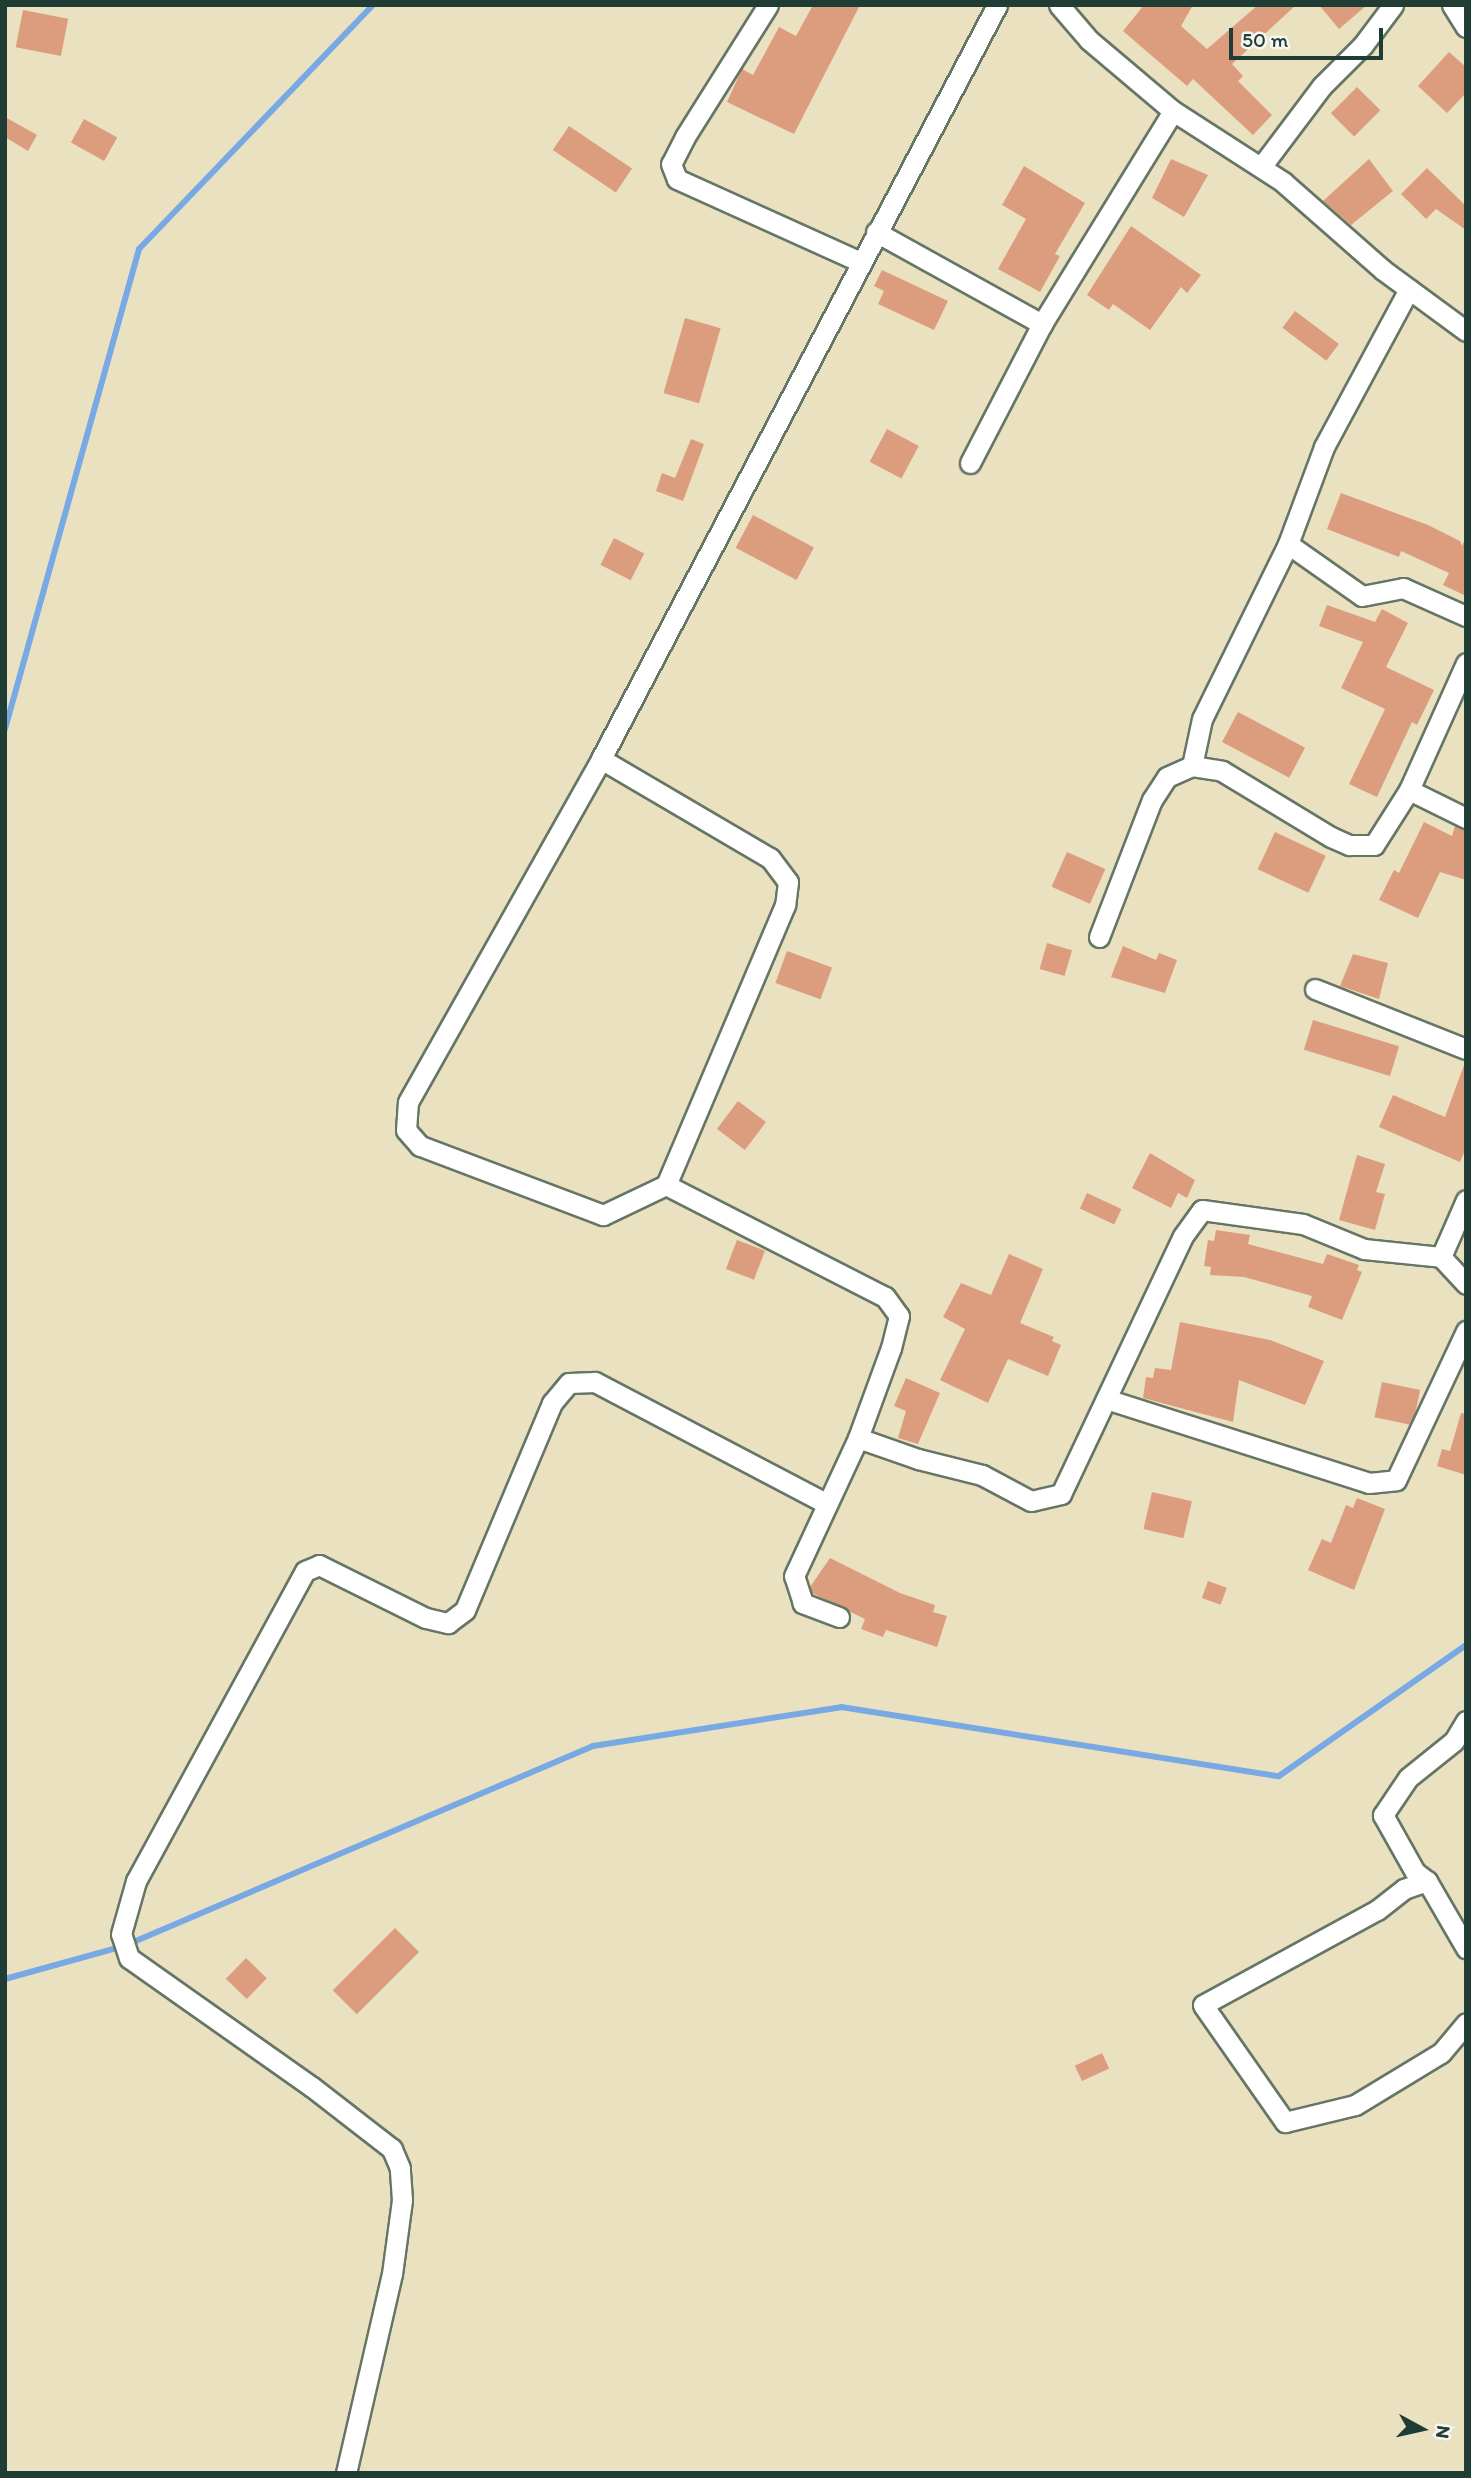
<!DOCTYPE html>
<html>
<head>
<meta charset="utf-8">
<style>
	body { margin:0 }
	#map { position:relative; width:1471px; height:2478px; overflow:hidden; background:#eae1c1; font-family:Itim,sans-serif }
	div>[style] { position:absolute }
	.stream>* { height:6px; margin:-3px; padding:0 3px; transform-origin:3px; border-radius:3px; background:#79a9e4 }
	.building>* { inset:0; background:#dc9d7f; transform-origin:0 0 }
	.roads { filter:drop-shadow(2px 0 #667665) drop-shadow(-2px 0 #667665) drop-shadow(0 2px #667665) drop-shadow(0 -2px #667665) }
	.street>* { height:19px; margin:-9.5px; padding:0 9.5px; transform-origin:9.5px; border-radius:9.5px; background:#fff }
	span { translate:-50% -50%; white-space:nowrap; text-align:center; line-height:1.15; -webkit-text-stroke:5px #f6f6f2; paint-order:stroke }
	.frame { position:absolute; inset:0; border:7px solid #1f3d34; pointer-events:none }
	.north { position:absolute; left:1387px; top:2394px; width:70px; height:70px; -webkit-text-stroke:5px #f6f6f2; paint-order:stroke; rotate:98deg; font-size:19px; font-weight:700; line-height:28px; text-align:center; color:#1f3d34 }
	.north::after { content:''; display:block; margin:auto; width:24px; height:32px; background:#1f3d34; clip-path:polygon(50% 0,100% 100%,50% 72%,0 100%) }
	.scale { position:absolute; left:1229px; top:28px; width:154px; height:32px; box-sizing:border-box; border:4px solid #1f3d34; border-top:0; padding-left:9px; font-size:21px; line-height:24px; white-space:nowrap; color:#1f3d34; -webkit-text-stroke:5px #f6f6f2; paint-order:stroke }
</style>
</head>
<body>
<div id="map">
	<div class="stream">
		<div style="left:5px;top:729px;width:498px;rotate:-74.4deg"></div>
		<div style="left:139px;top:249px;width:338px;rotate:-46.2deg"></div>
		<div style="left:5px;top:1979px;width:123px;rotate:-15.5deg"></div>
		<div style="left:124px;top:1946px;width:510px;rotate:-23.1deg"></div>
		<div style="left:593px;top:1746px;width:251px;rotate:-8.9deg"></div>
		<div style="left:841px;top:1707px;width:443px;rotate:9deg"></div>
		<div style="left:1279px;top:1776px;width:228px;rotate:-35deg"></div>
	</div>
	<div class="building">
		<div style="clip-path:polygon(813px 5px,860px 5px,794px 134px,727px 102px,742px 69px,753px 75px,779px 27px,796px 36px)"></div>
		<div style="clip-path:polygon(1144px 5px,1193px 5px,1181px 26px,1207px 49px,1258px 5px,1296px 5px,1232px 64px,1243px 76px,1238px 81px,1272px 115px,1253px 135px,1193px 79px,1187px 86px,1123px 31px)"></div>
		<div style="clip-path:polygon(1319px 5px,1367px 5px,1339px 29px)"></div>
		<div style="left:23px;top:10px;width:46px;height:38px;rotate:11deg"></div>
		<div style="clip-path:polygon(1449px 52px,1466px 67px,1466px 93px,1447px 113px,1418px 86px)"></div>
		<div style="left:1357px;top:87px;width:33px;height:37px;rotate:45deg"></div>
		<div style="clip-path:polygon(5px 117px,37px 135px,28px 151px,5px 137px)"></div>
		<div style="left:84px;top:119px;width:38px;height:27px;rotate:29deg"></div>
		<div style="left:569px;top:126px;width:76px;height:29px;rotate:34deg"></div>
		<div style="clip-path:polygon(1171px 159px,1208px 175px,1184px 217px,1152px 198px)"></div>
		<div style="clip-path:polygon(1369px 159px,1393px 191px,1351px 225px,1323px 201px)"></div>
		<div style="clip-path:polygon(1024px 166px,1085px 203px,1055px 254px,1060px 256px,1040px 292px,998px 269px,1026px 219px,1002px 205px)"></div>
		<div style="clip-path:polygon(1427px 168px,1466px 206px,1466px 230px,1436px 209px,1426px 219px,1401px 194px)"></div>
		<div style="clip-path:polygon(1131px 226px,1201px 275px,1187px 293px,1181px 287px,1150px 330px,1113px 304px,1109px 310px,1087px 295px)"></div>
		<div style="clip-path:polygon(882px 270px,948px 301px,934px 330px,878px 304px,884px 291px,874px 286px)"></div>
		<div style="left:1295px;top:311px;width:55px;height:21px;rotate:37deg"></div>
		<div style="left:685px;top:318px;width:37px;height:78px;rotate:16deg"></div>
		<div style="left:887px;top:429px;width:36px;height:37px;rotate:28deg"></div>
		<div style="clip-path:polygon(691px 439px,704px 444px,683px 501px,656px 491px,662px 473px,675px 478px)"></div>
		<div style="clip-path:polygon(1341px 493px,1428px 525px,1460px 541px,1462px 546px,1466px 537px,1466px 596px,1443px 585px,1449px 573px,1401px 551px,1399px 557px,1327px 529px)"></div>
		<div style="left:753px;top:515px;width:69px;height:37px;rotate:28deg"></div>
		<div style="left:614px;top:538px;width:34px;height:30px;rotate:27deg"></div>
		<div style="clip-path:polygon(1327px 605px,1375px 622px,1382px 609px,1408px 623px,1386px 667px,1434px 690px,1417px 725px,1412px 722px,1377px 797px,1349px 784px,1385px 709px,1341px 688px,1363px 642px,1319px 626px)"></div>
		<div style="left:1238px;top:712px;width:76px;height:34px;rotate:28deg"></div>
		<div style="clip-path:polygon(1424px 822px,1452px 836px,1455px 826px,1466px 830px,1466px 880px,1440px 872px,1418px 918px,1379px 900px,1394px 870px,1399px 873px)"></div>
		<div style="left:1275px;top:832px;width:56px;height:41px;rotate:25deg"></div>
		<div style="left:1067px;top:852px;width:42px;height:38px;rotate:24deg"></div>
		<div style="left:1047px;top:943px;width:26px;height:27px;rotate:16deg"></div>
		<div style="clip-path:polygon(1123px 946px,1156px 960px,1159px 953px,1177px 960px,1165px 993px,1111px 977px)"></div>
		<div style="left:787px;top:951px;width:48px;height:34px;rotate:20deg"></div>
		<div style="clip-path:polygon(1353px 954px,1388px 963px,1379px 999px,1340px 986px)"></div>
		<div style="left:1313px;top:1020px;width:90px;height:31px;rotate:17deg"></div>
		<div style="clip-path:polygon(1464px 1065px,1466px 1148px,1460px 1162px,1379px 1127px,1393px 1095px,1445px 1117px)"></div>
		<div style="left:738px;top:1101px;width:35px;height:35px;rotate:37deg"></div>
		<div style="clip-path:polygon(1150px 1153px,1195px 1180px,1187px 1198px,1178px 1193px,1171px 1208px,1132px 1188px)"></div>
		<div style="clip-path:polygon(1357px 1155px,1385px 1164px,1376px 1192px,1385px 1194px,1375px 1230px,1339px 1220px)"></div>
		<div style="left:1087px;top:1193px;width:38px;height:17px;rotate:25deg"></div>
		<div style="clip-path:polygon(1216px 1230px,1250px 1235px,1248px 1244px,1323px 1264px,1327px 1254px,1359px 1265px,1357px 1270px,1362px 1272px,1342px 1320px,1308px 1307px,1312px 1296px,1244px 1277px,1210px 1275px,1211px 1267px,1204px 1266px,1208px 1240px,1214px 1241px)"></div>
		<div style="left:737px;top:1240px;width:30px;height:31px;rotate:21deg"></div>
		<div style="clip-path:polygon(1009px 1254px,1043px 1269px,1020px 1323px,1054px 1337px,1052px 1341px,1061px 1345px,1048px 1376px,1008px 1359px,988px 1403px,940px 1380px,965px 1329px,943px 1317px,961px 1283px,991px 1295px)"></div>
		<div style="clip-path:polygon(1180px 1322px,1270px 1340px,1324px 1361px,1305px 1405px,1239px 1380px,1233px 1422px,1143px 1398px,1146px 1377px,1153px 1378px,1155px 1368px,1171px 1370px)"></div>
		<div style="clip-path:polygon(906px 1378px,940px 1393px,918px 1444px,898px 1438px,906px 1411px,894px 1406px)"></div>
		<div style="left:1382px;top:1382px;width:39px;height:36px;rotate:12deg"></div>
		<div style="clip-path:polygon(1461px 1413px,1466px 1414px,1466px 1475px,1437px 1466px,1442px 1449px,1450px 1451px)"></div>
		<div style="left:1152px;top:1492px;width:41px;height:38px;rotate:13deg"></div>
		<div style="clip-path:polygon(1357px 1498px,1385px 1509px,1354px 1590px,1308px 1570px,1322px 1539px,1331px 1543px,1346px 1505px,1353px 1508px)"></div>
		<div style="clip-path:polygon(830px 1558px,900px 1593px,935px 1605px,933px 1612px,947px 1616px,937px 1647px,886px 1630px,883px 1637px,861px 1629px,865px 1619px,812px 1593px,810px 1587px)"></div>
		<div style="left:1208px;top:1581px;width:20px;height:18px;rotate:20deg"></div>
		<div style="left:395px;top:1928px;width:34px;height:88px;rotate:45deg"></div>
		<div style="left:246px;top:1958px;width:29px;height:29px;rotate:44deg"></div>
		<div style="left:1102px;top:2053px;width:17px;height:30px;rotate:65deg"></div>
	</div>
	<div class="roads">
		<div class="street">
			<div style="left:768px;top:5px;width:156px;rotate:122.2deg"></div>
			<div style="left:685px;top:137px;width:30px;rotate:117deg"></div>
			<div style="left:671px;top:164px;width:16px;rotate:68deg"></div>
			<div style="left:677px;top:179px;width:202px;rotate:24.3deg"></div>
			<div style="left:1059px;top:5px;width:46px;rotate:49.4deg"></div>
			<div style="left:1089px;top:40px;width:110px;rotate:40.2deg"></div>
			<div style="left:1173px;top:111px;width:131px;rotate:32.8deg"></div>
			<div style="left:1283px;top:182px;width:133px;rotate:41.3deg"></div>
			<div style="left:1383px;top:270px;width:103px;rotate:36.3deg"></div>
			<div style="left:1452px;top:5px;width:26px;rotate:58deg"></div>
			<div style="left:1261px;top:167px;width:101px;rotate:-53deg"></div>
			<div style="left:1322px;top:86px;width:58px;rotate:-45deg"></div>
			<div style="left:1363px;top:45px;width:50px;rotate:-53.1deg"></div>
			<div style="left:876px;top:232px;width:190px;rotate:29deg"></div>
			<div style="left:970px;top:463px;width:157px;rotate:-62.6deg"></div>
			<div style="left:1042px;top:324px;width:250px;rotate:-58.4deg"></div>
			<div style="left:1288px;top:544px;width:90px;rotate:35.1deg"></div>
			<div style="left:1362px;top:596px;width:42px;rotate:-11deg"></div>
			<div style="left:1403px;top:588px;width:69px;rotate:24deg"></div>
			<div style="left:601px;top:759px;width:196px;rotate:30.4deg"></div>
			<div style="left:770px;top:858px;width:30px;rotate:53deg"></div>
			<div style="left:788px;top:882px;width:23px;rotate:97deg"></div>
			<div style="left:785px;top:905px;width:304px;rotate:113deg"></div>
			<div style="left:1192px;top:766px;width:48px;rotate:-78deg"></div>
			<div style="left:1202px;top:719px;width:195px;rotate:-63.8deg"></div>
			<div style="left:1288px;top:544px;width:103px;rotate:-69.6deg"></div>
			<div style="left:1324px;top:447px;width:179px;rotate:-61.7deg"></div>
			<div style="left:1409px;top:790px;width:64px;rotate:26.2deg"></div>
			<div style="left:1099px;top:937px;width:147px;rotate:-68.9deg"></div>
			<div style="left:1152px;top:800px;width:27px;rotate:-57deg"></div>
			<div style="left:1167px;top:777px;width:27px;rotate:-24deg"></div>
			<div style="left:1192px;top:766px;width:30px;rotate:9deg"></div>
			<div style="left:1222px;top:771px;width:127px;rotate:31.2deg"></div>
			<div style="left:1331px;top:837px;width:20px;rotate:24deg"></div>
			<div style="left:1349px;top:845px;width:25px"></div>
			<div style="left:1374px;top:845px;width:65px;rotate:-57.5deg"></div>
			<div style="left:1409px;top:790px;width:139px;rotate:-65.8deg"></div>
			<div style="left:1315px;top:989px;width:162px;rotate:21.7deg"></div>
			<div style="left:1441px;top:1257px;width:62px;rotate:-66.3deg"></div>
			<div style="left:1106px;top:1399px;width:276px;rotate:17.7deg"></div>
			<div style="left:1369px;top:1483px;width:27px;rotate:-6deg"></div>
			<div style="left:1396px;top:1480px;width:165px;rotate:-64.8deg"></div>
			<div style="left:858px;top:1438px;width:64px;rotate:19.3deg"></div>
			<div style="left:918px;top:1459px;width:66px;rotate:14deg"></div>
			<div style="left:982px;top:1475px;width:55px;rotate:28deg"></div>
			<div style="left:1031px;top:1501px;width:31px;rotate:-13deg"></div>
			<div style="left:1061px;top:1494px;width:285px;rotate:-64.7deg"></div>
			<div style="left:1183px;top:1236px;width:32px;rotate:-54deg"></div>
			<div style="left:1202px;top:1210px;width:102px;rotate:7.9deg"></div>
			<div style="left:1303px;top:1224px;width:66px;rotate:22.3deg"></div>
			<div style="left:1364px;top:1249px;width:77px;rotate:5.9deg"></div>
			<div style="left:1441px;top:1257px;width:37px;rotate:47deg"></div>
			<div style="left:839px;top:1617px;width:39px;rotate:-159deg"></div>
			<div style="left:803px;top:1603px;width:28px;rotate:-108deg"></div>
			<div style="left:794px;top:1576px;width:152px;rotate:-65.1deg"></div>
			<div style="left:858px;top:1438px;width:96px;rotate:-69.9deg"></div>
			<div style="left:891px;top:1348px;width:33px;rotate:-76deg"></div>
			<div style="left:899px;top:1316px;width:24px;rotate:-126deg"></div>
			<div style="left:885px;top:1297px;width:246px;rotate:-152.9deg"></div>
			<div style="left:666px;top:1185px;width:70px;rotate:154.5deg"></div>
			<div style="left:603px;top:1215px;width:196px;rotate:-159.3deg"></div>
			<div style="left:420px;top:1146px;width:21px;rotate:-131deg"></div>
			<div style="left:406px;top:1130px;width:28px;rotate:-86deg"></div>
			<div style="left:408px;top:1102px;width:394px;rotate:-60.6deg"></div>
			<div style="left:601px;top:759px;width:852px;rotate:-62.29deg"></div>
			<div style="left:1466px;top:1721px;width:23px;rotate:121deg"></div>
			<div style="left:1454px;top:1741px;width:59px;rotate:141.2deg"></div>
			<div style="left:1408px;top:1778px;width:45px;rotate:124deg"></div>
			<div style="left:1383px;top:1815px;width:65px;rotate:60.7deg"></div>
			<div style="left:1415px;top:1872px;width:15px;rotate:37deg"></div>
			<div style="left:1427px;top:1881px;width:24px;rotate:161deg"></div>
			<div style="left:1404px;top:1889px;width:34px;rotate:142deg"></div>
			<div style="left:1377px;top:1910px;width:198px;rotate:151.4deg"></div>
			<div style="left:1203px;top:2005px;width:143px;rotate:55deg"></div>
			<div style="left:1285px;top:2122px;width:72px;rotate:-13.7deg"></div>
			<div style="left:1355px;top:2105px;width:100px;rotate:-31.2deg"></div>
			<div style="left:1441px;top:2053px;width:39px;rotate:-50deg"></div>
			<div style="left:1427px;top:1881px;width:78px;rotate:59.8deg"></div>
			<div style="left:346px;top:2473px;width:204px;rotate:-77deg"></div>
			<div style="left:392px;top:2274px;width:75px;rotate:-82.3deg"></div>
			<div style="left:402px;top:2200px;width:32px;rotate:-94deg"></div>
			<div style="left:400px;top:2168px;width:21px;rotate:-113deg"></div>
			<div style="left:392px;top:2149px;width:101px;rotate:-142.2deg"></div>
			<div style="left:312px;top:2087px;width:224px;rotate:-144.8deg"></div>
			<div style="left:129px;top:1958px;width:25px;rotate:-108deg"></div>
			<div style="left:121px;top:1934px;width:55px;rotate:-74.2deg"></div>
			<div style="left:136px;top:1881px;width:353px;rotate:-61.4deg"></div>
			<div style="left:305px;top:1571px;width:15px;rotate:-23deg"></div>
			<div style="left:319px;top:1565px;width:119px;rotate:26.4deg"></div>
			<div style="left:426px;top:1618px;width:23px;rotate:13deg"></div>
			<div style="left:448px;top:1623px;width:21px;rotate:-37deg"></div>
			<div style="left:465px;top:1610px;width:225px;rotate:-67.2deg"></div>
			<div style="left:552px;top:1403px;width:26px;rotate:-50deg"></div>
			<div style="left:569px;top:1383px;width:26px;rotate:-2deg"></div>
			<div style="left:595px;top:1382px;width:260px;rotate:27.7deg"></div>
		</div>
	</div>
	<div class="frame"></div>
	<div class="north">N</div>
	<div class="scale">50 m</div>
</div>
</body>
</html>
